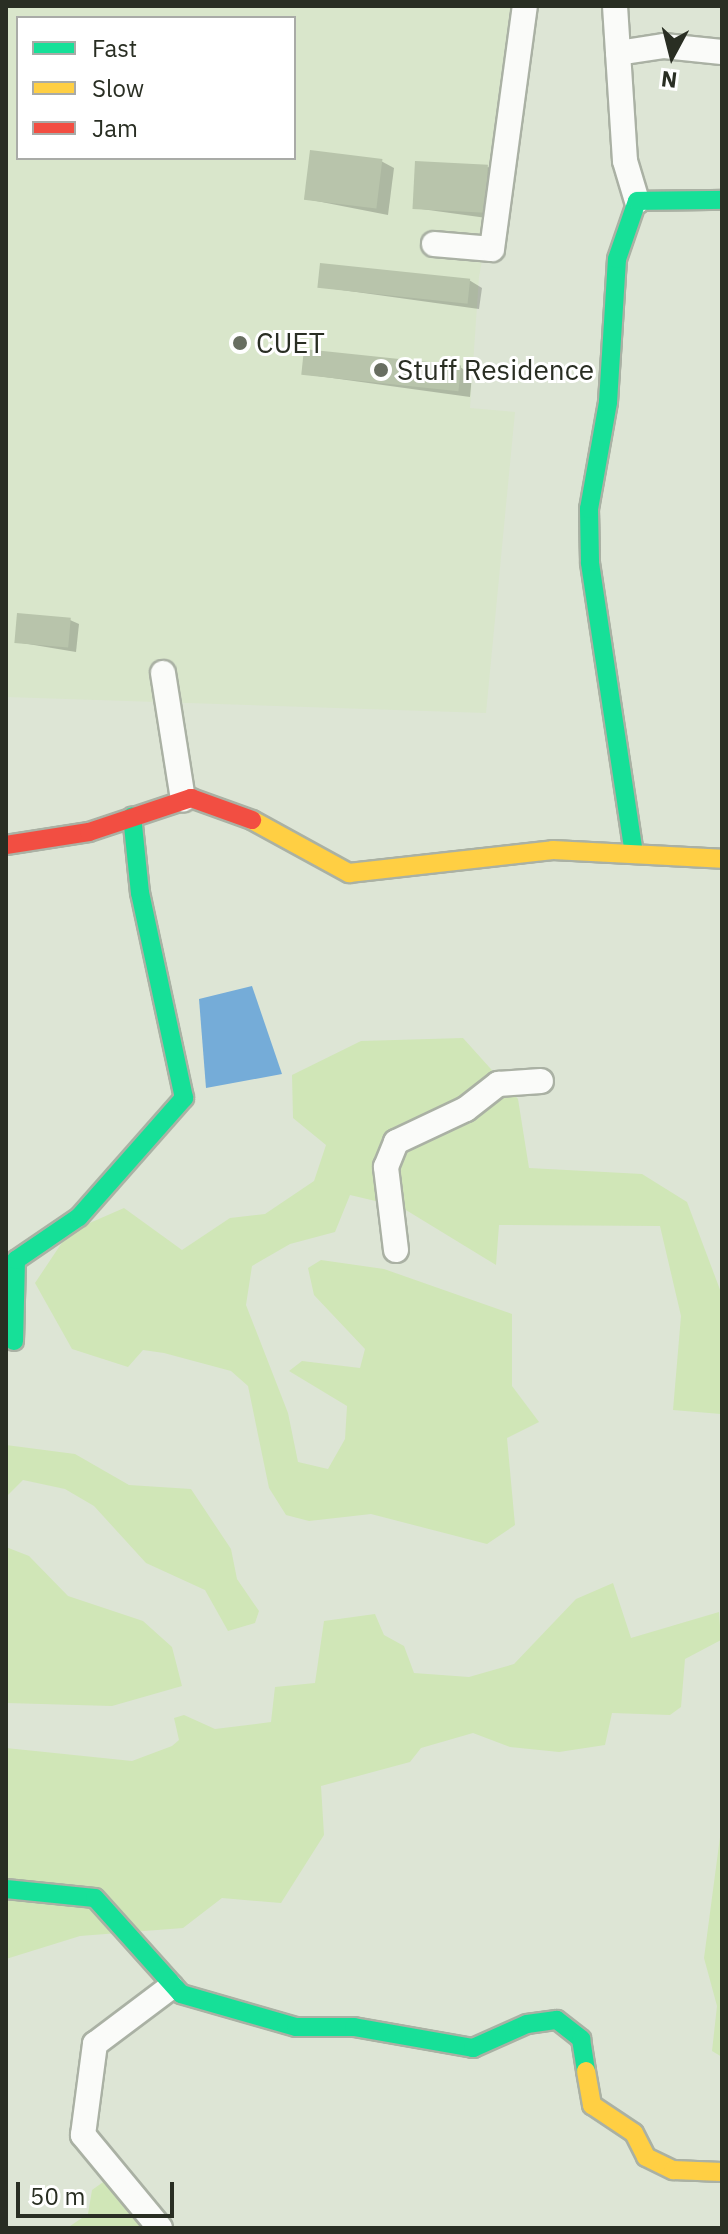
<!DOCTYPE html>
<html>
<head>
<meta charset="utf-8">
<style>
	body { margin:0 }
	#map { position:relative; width:728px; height:2234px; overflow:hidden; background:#dde5d5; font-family:"IBM Plex Sans",sans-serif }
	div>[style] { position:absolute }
	.built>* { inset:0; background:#d9e6cb }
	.green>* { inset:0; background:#d0e6b7 }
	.water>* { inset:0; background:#75acd8 }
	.shadow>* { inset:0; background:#0003 }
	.building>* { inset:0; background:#b8c4ab; transform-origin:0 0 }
	.roads { filter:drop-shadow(2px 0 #aab1a4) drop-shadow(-2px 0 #aab1a4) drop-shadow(0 2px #aab1a4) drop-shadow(0 -2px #aab1a4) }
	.street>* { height:24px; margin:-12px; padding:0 12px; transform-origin:12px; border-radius:12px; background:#fafbf9 }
	.fast>* { height:18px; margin:-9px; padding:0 9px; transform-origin:9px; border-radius:9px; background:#16e098 }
	.slow>* { height:18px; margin:-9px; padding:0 9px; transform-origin:9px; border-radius:9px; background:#ffcf43 }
	.jam>* { height:18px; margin:-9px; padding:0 9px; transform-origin:9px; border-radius:9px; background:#f24e42 }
	.dots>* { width:22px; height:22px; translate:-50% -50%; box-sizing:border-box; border:4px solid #fff; border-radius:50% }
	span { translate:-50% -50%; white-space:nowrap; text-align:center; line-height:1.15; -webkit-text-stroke:6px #fff; paint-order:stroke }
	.poi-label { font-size:28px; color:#292e23 }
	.left { translate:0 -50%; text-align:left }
	.frame { position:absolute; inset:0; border:8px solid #292e23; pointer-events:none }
	.legend { position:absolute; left:16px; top:16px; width:280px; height:144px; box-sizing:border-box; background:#fff; border:2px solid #a9aba7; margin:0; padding:10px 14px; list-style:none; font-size:24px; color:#292e23 }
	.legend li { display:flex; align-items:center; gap:16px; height:40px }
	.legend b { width:40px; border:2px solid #a9aba7 }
	.north { position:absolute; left:632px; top:16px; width:80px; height:80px; -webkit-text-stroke:6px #fff; paint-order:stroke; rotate:187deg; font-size:22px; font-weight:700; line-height:32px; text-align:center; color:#292e23 }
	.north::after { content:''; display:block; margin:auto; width:28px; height:36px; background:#292e23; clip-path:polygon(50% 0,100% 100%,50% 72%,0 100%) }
	.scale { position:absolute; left:16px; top:2182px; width:158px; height:36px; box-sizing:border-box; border:4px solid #292e23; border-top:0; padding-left:10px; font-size:24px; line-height:28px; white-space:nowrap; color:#292e23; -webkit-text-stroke:6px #fff; paint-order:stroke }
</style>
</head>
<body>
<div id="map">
	<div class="built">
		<div style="clip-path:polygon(evenodd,6px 6px,528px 6px,479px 277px,470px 408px,515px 412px,486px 713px,6px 697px,6px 6px,18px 18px,294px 18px,294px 158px,18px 158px,18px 18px)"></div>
	</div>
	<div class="green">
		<div style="clip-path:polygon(463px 1038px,518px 1099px,529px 1168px,642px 1174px,687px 1202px,722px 1295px,721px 1414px,673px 1410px,681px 1316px,660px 1226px,499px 1225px,496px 1265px,401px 1207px,350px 1195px,335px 1232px,290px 1244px,252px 1266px,246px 1305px,288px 1413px,298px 1462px,328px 1469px,345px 1439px,347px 1406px,289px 1371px,302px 1361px,360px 1368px,365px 1349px,314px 1295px,308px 1268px,321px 1260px,384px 1269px,512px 1314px,512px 1386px,539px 1422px,507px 1438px,515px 1525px,487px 1544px,371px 1514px,309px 1521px,286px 1515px,269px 1488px,248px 1386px,231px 1371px,164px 1353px,143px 1350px,128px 1367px,72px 1349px,35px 1283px,69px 1232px,124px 1208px,182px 1250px,230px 1218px,265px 1214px,314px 1181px,326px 1145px,293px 1118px,292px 1075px,361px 1041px)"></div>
		<div style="clip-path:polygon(6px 1445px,75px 1454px,129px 1485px,191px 1489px,231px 1549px,237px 1579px,259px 1611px,255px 1623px,228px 1631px,205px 1590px,146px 1563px,94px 1506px,65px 1489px,23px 1480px,6px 1497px)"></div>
		<div style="clip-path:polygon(6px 1547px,29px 1556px,68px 1596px,143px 1621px,172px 1647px,182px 1686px,112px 1706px,6px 1703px)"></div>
		<div style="clip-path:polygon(613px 1583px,631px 1638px,719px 1612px,721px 1640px,685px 1659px,681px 1707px,670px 1715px,612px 1713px,605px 1745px,559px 1752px,510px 1747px,473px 1733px,421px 1748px,410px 1762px,321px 1786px,324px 1835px,281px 1903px,222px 1898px,183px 1928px,80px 1936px,6px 1959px,6px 1748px,132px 1761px,172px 1746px,179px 1740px,174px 1718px,184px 1715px,215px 1729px,271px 1722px,275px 1687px,315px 1683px,324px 1621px,375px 1614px,384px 1635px,404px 1646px,414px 1673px,469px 1677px,514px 1664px,576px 1599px)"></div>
		<div style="clip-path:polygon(722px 1822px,722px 2057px,712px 2051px,717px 2006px,704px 1958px)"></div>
		<div style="clip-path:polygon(106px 2180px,152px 2228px,67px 2228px,88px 2214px,92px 2190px)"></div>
	</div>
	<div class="water">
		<div style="clip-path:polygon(252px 986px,282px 1074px,206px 1088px,199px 999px)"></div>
	</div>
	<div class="shadow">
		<div style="clip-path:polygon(381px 161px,394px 168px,388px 215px,306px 199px)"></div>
		<div style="clip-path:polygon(488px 167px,500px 174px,494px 219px,414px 208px)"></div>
		<div style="clip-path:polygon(469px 280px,482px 288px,479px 309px,320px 287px)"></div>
		<div style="clip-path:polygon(460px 367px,472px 375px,470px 397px,303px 374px)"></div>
		<div style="clip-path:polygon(6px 577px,8px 579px,7px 599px,6px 598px)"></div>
		<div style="clip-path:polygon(70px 620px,79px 624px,76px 652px,16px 642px)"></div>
	</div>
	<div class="building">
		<div style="left:310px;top:150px;width:73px;height:50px;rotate:7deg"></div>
		<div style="left:415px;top:161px;width:73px;height:48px;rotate:3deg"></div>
		<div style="left:320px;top:263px;width:151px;height:25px;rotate:6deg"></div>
		<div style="left:304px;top:349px;width:158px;height:26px;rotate:6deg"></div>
		<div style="left:17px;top:613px;width:54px;height:30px;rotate:5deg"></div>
	</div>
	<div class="roads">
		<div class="street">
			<div style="left:615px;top:6px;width:155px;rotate:86.3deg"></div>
			<div style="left:625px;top:161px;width:42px;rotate:73.3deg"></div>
			<div style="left:618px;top:53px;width:47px;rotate:-8.7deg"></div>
			<div style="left:664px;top:46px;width:58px;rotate:5.9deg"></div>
			<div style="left:434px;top:244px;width:58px;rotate:4.9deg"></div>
			<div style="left:492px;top:249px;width:245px;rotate:-82.3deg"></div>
			<div style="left:163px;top:673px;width:128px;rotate:81deg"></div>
			<div style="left:396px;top:1250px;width:84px;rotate:-96.9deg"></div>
			<div style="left:386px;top:1167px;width:27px;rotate:-68deg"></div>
			<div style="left:396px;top:1142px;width:77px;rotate:-25.2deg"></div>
			<div style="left:466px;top:1109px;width:41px;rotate:-38deg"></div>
			<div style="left:498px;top:1084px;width:43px;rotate:-4deg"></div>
			<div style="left:160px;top:2228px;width:121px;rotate:-129.6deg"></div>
			<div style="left:83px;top:2135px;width:92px;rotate:-82.5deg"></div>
			<div style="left:95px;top:2044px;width:95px;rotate:-36.9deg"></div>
		</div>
		<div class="fast">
			<div style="left:634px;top:854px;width:295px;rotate:-98.6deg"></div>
			<div style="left:590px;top:562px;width:53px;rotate:-91.1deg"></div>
			<div style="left:589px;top:509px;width:109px;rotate:-79.9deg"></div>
			<div style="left:608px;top:402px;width:143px;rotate:-86.4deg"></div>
			<div style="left:617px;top:259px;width:61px;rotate:-71deg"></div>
			<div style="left:637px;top:201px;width:85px;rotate:-0.7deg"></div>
			<div style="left:14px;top:1341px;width:81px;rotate:-88.6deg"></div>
			<div style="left:16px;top:1260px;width:76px;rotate:-34.3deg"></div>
			<div style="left:79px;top:1217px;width:159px;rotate:-48.6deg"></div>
			<div style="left:184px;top:1098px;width:210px;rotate:-102.1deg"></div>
			<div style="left:140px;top:893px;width:77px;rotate:-95.9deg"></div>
			<div style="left:6px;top:1889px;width:89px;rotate:5.8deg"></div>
			<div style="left:95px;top:1898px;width:129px;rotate:48.1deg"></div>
			<div style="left:181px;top:1994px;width:120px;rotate:16deg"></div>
			<div style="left:296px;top:2027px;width:58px"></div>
			<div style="left:354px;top:2027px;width:121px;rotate:10deg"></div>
			<div style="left:473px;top:2048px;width:59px;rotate:-24deg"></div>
			<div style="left:527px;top:2024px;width:30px;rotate:-8deg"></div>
			<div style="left:557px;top:2020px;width:31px;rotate:38deg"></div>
			<div style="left:581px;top:2039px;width:32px;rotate:81deg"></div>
		</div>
		<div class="slow">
			<div style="left:252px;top:820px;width:111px;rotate:28.7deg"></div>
			<div style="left:349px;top:873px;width:205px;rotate:-6.4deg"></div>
			<div style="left:553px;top:850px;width:169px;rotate:3deg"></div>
			<div style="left:586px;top:2071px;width:35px;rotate:80deg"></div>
			<div style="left:592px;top:2105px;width:50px;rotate:33.7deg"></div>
			<div style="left:634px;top:2133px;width:27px;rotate:63deg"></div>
			<div style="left:646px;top:2157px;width:30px;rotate:26deg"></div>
			<div style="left:673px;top:2170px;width:49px;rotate:2.3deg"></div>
		</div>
		<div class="jam">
			<div style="left:6px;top:845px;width:84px;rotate:-8.9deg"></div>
			<div style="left:89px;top:832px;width:108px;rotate:-18.4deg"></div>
			<div style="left:191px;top:798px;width:65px;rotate:19.8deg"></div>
		</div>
	</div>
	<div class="dots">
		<div style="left:240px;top:343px;background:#686e61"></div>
		<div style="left:381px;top:370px;background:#686e61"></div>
	</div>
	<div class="poi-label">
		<span class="left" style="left:256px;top:343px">CUET</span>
		<span class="left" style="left:397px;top:370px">Stuff Residence</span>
	</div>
	<div class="frame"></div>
	<ul class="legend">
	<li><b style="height:10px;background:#16e098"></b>Fast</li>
	<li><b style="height:10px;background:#ffcf43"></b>Slow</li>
	<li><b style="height:10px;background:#f24e42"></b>Jam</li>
	</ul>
	<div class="north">N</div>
	<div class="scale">50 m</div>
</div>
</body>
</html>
